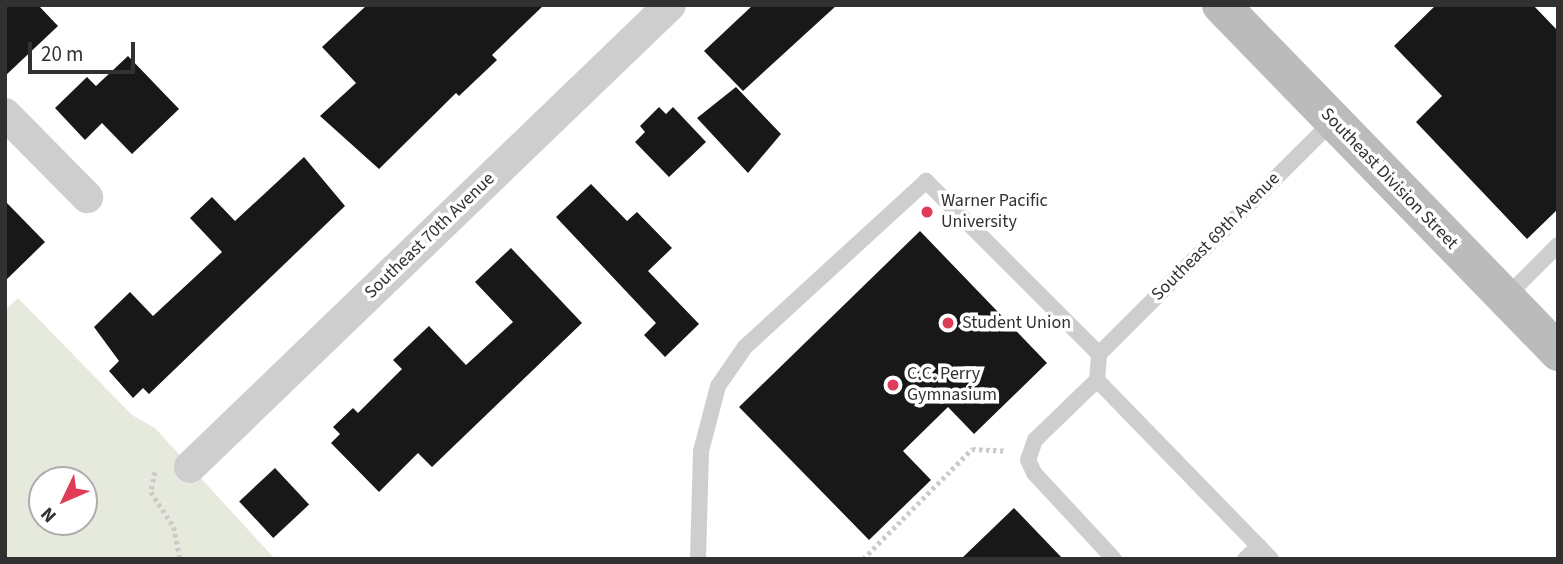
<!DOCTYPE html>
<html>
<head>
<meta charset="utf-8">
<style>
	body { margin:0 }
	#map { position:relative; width:1563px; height:564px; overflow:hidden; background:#fff; font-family:"Source Sans 3",sans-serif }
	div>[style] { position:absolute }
	.green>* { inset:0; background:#e6eadd }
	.building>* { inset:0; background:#181818; transform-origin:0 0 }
	.path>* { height:4.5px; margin-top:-2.25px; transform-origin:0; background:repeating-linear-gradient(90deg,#cbcbcb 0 3.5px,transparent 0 7px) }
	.service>* { height:16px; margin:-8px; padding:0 8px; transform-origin:8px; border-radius:8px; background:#cecece }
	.minor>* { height:32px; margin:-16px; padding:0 16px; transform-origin:16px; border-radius:16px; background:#cecece }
	.secondary>* { height:38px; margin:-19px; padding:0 19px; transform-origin:19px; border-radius:19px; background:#bbb }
	.dots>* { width:19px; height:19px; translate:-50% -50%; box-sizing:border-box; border:4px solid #fff; border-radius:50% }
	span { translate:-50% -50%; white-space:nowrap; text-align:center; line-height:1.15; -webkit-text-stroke:7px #fff; paint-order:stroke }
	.street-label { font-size:18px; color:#313131 }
	.poi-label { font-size:18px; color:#313131 }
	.left { translate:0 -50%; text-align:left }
	.frame { position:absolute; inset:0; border:7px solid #313131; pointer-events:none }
	.north { position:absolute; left:28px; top:466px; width:70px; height:70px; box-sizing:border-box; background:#fff; border:2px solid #adadad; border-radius:50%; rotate:226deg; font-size:19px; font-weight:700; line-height:28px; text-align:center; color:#313131 }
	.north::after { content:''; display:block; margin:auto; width:24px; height:32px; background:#e13b5a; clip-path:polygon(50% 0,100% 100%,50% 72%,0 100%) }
	.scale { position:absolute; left:28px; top:42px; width:107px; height:32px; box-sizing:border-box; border:4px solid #313131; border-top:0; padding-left:9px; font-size:21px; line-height:24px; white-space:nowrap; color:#313131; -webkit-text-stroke:5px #fff; paint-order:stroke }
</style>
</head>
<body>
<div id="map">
	<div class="green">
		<div style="clip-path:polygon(evenodd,18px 298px,132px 415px,155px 428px,275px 559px,5px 559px,5px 310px,18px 298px,42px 480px,84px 480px,84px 522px,42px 522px,42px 480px)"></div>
	</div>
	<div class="building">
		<div style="clip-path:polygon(5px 5px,38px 5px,58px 26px,5px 76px)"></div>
		<div style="clip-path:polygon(367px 5px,544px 5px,492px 55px,497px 60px,459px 96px,456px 93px,379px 169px,320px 116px,356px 83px,322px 47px)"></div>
		<div style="clip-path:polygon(753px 5px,837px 5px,743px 91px,704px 51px)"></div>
		<div style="clip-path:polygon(1436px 5px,1533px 5px,1558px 31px,1558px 209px,1527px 239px,1416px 122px,1442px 96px,1394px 46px)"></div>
		<div style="clip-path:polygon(128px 56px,179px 109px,132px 154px,102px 123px,85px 140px,55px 108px,87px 77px,96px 86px)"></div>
		<div style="clip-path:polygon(736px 87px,781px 134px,748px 173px,697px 118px)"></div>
		<div style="clip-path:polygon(659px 107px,666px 114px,673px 107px,706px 142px,669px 177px,635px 142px,645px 132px,640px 126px)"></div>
		<div style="clip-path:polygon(304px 157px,345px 206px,149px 394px,143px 388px,133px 398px,109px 371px,119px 361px,94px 327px,130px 292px,153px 316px,222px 252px,190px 218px,212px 197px,235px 221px)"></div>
		<div style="clip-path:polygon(591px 184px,627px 221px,637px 212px,672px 248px,648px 271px,699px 324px,665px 357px,644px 335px,656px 323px,556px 217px)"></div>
		<div style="clip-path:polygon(5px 201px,45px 242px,5px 281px)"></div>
		<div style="clip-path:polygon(920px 231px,1047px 363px,974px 434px,948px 407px,903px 451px,931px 480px,869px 540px,739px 407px)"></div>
		<div style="clip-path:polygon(511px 248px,582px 323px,432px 467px,418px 453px,379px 492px,331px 443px,340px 434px,333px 427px,353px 408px,358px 413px,402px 369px,393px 360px,429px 326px,466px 365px,513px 322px,475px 282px)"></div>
		<div style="left:275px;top:468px;width:50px;height:49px;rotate:47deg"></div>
		<div style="clip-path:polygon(1014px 508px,1063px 559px,961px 559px)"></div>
	</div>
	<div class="path">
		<div style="left:155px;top:472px;width:20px;rotate:101deg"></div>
		<div style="left:151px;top:492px;width:42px;rotate:56.7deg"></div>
		<div style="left:174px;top:527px;width:33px;rotate:79deg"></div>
		<div style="left:863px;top:559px;width:155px;rotate:-45.3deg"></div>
		<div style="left:972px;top:449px;width:34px;rotate:3deg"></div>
	</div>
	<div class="service">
		<div style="left:1505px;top:298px;width:75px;rotate:-45deg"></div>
		<div style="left:1099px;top:354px;width:330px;rotate:-44.9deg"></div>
		<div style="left:1097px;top:380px;width:86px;rotate:135.9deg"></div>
		<div style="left:1035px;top:440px;width:21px;rotate:109deg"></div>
		<div style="left:1028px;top:460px;width:14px;rotate:65deg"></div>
		<div style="left:1034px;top:473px;width:117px;rotate:47.1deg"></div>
		<div style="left:698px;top:559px;width:108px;rotate:-88.4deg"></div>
		<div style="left:701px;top:451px;width:67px;rotate:-75.3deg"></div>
		<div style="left:718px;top:386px;width:47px;rotate:-55.3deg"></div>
		<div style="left:745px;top:347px;width:246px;rotate:-42.5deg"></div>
		<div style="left:926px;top:181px;width:245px;rotate:45deg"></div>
		<div style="left:1099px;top:354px;width:26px;rotate:94deg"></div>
		<div style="left:1097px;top:380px;width:250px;rotate:45.8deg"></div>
		<div style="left:1245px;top:559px;width:19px;rotate:-43deg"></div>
	</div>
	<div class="minor">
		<div style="left:5px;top:114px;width:117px;rotate:45.3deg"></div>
		<div style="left:190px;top:467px;width:666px;rotate:-43.91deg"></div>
	</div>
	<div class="secondary">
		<div style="left:1221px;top:5px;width:484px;rotate:45.8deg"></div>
	</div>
	<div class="dots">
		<div style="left:927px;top:212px;background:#e13b5a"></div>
		<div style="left:948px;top:323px;background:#e13b5a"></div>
		<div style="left:893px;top:385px;background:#e13b5a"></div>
	</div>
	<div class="street-label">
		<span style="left:1389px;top:179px;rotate:46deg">Southeast Division Street</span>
		<span style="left:430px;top:236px;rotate:-44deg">Southeast 70th Avenue</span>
		<span style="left:1216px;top:237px;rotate:-45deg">Southeast 69th Avenue</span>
	</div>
	<div class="poi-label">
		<span class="left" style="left:941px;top:212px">Warner Pacific<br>University</span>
		<span class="left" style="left:962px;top:323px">Student Union</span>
		<span class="left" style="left:907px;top:385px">C.C. Perry<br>Gymnasium</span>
	</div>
	<div class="frame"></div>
	<div class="north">N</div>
	<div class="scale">20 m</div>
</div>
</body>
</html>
